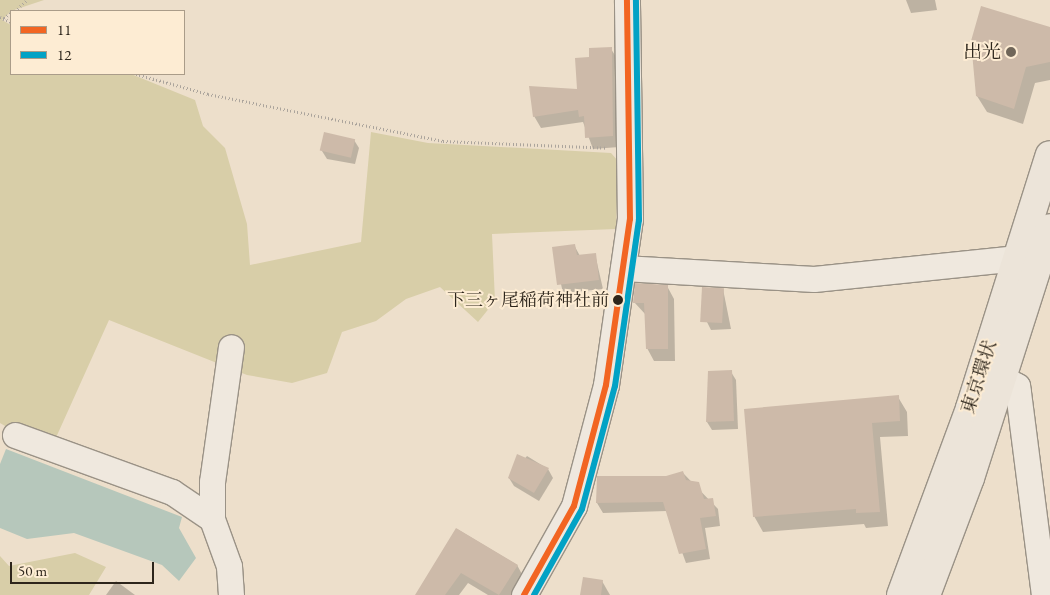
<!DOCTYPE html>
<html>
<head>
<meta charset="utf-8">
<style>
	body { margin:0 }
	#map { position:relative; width:1050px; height:595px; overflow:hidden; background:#eddfcb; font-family:"EB Garamond","Noto Serif JP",serif }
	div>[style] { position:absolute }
	.green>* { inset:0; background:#d8cea8 }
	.water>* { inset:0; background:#b6c7bb }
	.shadow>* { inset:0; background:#0003 }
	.building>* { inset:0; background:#cdbaa9; transform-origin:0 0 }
	.path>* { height:3px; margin-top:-1.5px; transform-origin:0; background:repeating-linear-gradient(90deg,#aba49c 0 1px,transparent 0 3.5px) }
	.roads { filter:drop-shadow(1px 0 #9a9286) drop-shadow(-1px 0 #9a9286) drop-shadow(0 1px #9a9286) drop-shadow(0 -1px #9a9286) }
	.minor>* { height:25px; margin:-12.5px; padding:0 12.5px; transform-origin:12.5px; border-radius:12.5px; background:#efe8de }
	.highway>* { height:28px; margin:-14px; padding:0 14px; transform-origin:14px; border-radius:14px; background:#ece4d9 }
	.bus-1>* { height:6px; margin:-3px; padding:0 3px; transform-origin:3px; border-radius:3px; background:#f26522 }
	.bus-2>* { height:6px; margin:-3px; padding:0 3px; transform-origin:3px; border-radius:3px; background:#02a2c5 }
	.dots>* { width:14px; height:14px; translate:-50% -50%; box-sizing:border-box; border:2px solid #fdecd3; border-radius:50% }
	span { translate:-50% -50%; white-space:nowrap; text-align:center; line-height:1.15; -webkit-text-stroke:4px #fdecd3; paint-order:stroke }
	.bus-label { font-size:18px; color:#2d251b }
	.right { translate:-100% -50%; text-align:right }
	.poi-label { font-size:19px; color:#2d251b }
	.street-label { font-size:19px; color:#2d251b }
	.legend { position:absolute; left:10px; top:10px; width:175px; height:65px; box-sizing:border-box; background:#fdecd3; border:1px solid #aa9c89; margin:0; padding:6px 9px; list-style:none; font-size:15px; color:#2d251b }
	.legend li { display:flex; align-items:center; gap:10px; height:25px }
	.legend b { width:25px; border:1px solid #aa9c89 }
	.scale { position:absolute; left:10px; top:562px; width:144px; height:22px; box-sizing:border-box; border:2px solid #2d251b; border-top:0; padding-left:6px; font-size:15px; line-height:18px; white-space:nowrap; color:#2d251b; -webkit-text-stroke:4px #fdecd3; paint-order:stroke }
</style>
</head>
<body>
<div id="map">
	<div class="green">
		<div style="clip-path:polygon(0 0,44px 0,11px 11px,2px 20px,11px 25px,11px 74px,131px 74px,195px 100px,203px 126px,225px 148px,247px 224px,250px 265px,361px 242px,371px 132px,428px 143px,611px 153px,618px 161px,616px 229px,492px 234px,495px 301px,478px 322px,440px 287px,406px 299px,376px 321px,342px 332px,327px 373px,292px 383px,247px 375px,109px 320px,54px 442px,12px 430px,0 423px)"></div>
		<div style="clip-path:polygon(75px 553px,106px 567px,89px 595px,0 595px,0 556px,9px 566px)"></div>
	</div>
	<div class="water">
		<div style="clip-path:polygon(6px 449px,182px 517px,179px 528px,196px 558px,179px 581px,162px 565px,74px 533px,27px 539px,0 528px,0 464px)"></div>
	</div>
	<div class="shadow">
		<div style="clip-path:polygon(906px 0,935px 0,937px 10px,911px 13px)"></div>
		<div style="clip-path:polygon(1050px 28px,1050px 80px,1035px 83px,1023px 124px,987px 112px,977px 96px)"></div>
		<div style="clip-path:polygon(611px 49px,618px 60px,619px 147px,593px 149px,583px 122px,541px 128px,534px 116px,578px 90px,591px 59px)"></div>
		<div style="clip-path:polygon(354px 140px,359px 148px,355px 164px,327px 159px,322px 151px)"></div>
		<div style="clip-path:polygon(574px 245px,580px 256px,595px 254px,603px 289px,563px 293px,553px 248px)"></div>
		<div style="clip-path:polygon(667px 286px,674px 299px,675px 361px,654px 361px,647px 348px,646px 315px,634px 302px)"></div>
		<div style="clip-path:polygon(723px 289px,731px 329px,711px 330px,707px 322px)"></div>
		<div style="clip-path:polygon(731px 372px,736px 380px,738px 429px,712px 430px,707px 422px)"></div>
		<div style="clip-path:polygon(898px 397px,907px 412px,908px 436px,880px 437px,888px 526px,866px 528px,864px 524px,763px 532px,754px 516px)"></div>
		<div style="clip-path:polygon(527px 456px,548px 469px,553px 478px,539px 501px,514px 486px,509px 478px)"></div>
		<div style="clip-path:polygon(683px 473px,718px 509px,720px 526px,705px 528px,710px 559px,686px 563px,667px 511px,603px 513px,597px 503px,598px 477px,666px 478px)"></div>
		<div style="clip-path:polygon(457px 529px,517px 565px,523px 576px,511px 595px,488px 595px,468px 583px,459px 595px,416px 595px)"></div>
		<div style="clip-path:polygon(116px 581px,135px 595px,106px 595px)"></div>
		<div style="clip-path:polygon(602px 581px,610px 595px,582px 595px)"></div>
	</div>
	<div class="building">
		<div style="clip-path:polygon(981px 6px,1050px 27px,1050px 62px,1026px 67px,1014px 109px,976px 96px,971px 41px)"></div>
		<div style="clip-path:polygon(612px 47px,613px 136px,585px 138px,584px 116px,579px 117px,578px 110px,533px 117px,529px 86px,577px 89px,575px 58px,589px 57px,589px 48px)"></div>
		<div style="left:324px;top:132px;width:32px;height:19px;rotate:13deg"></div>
		<div style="clip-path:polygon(575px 244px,577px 255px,596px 253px,599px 280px,557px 285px,552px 247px)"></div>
		<div style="clip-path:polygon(635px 283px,668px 285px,668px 349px,646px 349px,644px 303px,633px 303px)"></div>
		<div style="left:702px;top:287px;width:22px;height:35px;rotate:3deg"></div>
		<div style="clip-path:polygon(732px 370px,734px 421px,706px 422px,708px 371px)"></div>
		<div style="clip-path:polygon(899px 395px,900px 421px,872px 423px,880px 512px,856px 513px,856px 509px,753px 517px,744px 409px)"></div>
		<div style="clip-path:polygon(517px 454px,549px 468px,534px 493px,508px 478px)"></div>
		<div style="clip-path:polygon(683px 471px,686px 480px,699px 482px,704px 499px,713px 498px,716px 516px,700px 518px,706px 549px,679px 554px,663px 502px,596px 503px,597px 476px,666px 476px)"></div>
		<div style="clip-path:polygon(456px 528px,518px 565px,499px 595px,461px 573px,445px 595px,415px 595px)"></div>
		<div style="clip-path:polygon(583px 577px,603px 580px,601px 595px,580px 595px)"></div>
	</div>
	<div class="path">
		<div style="left:15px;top:11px;width:16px;rotate:-43deg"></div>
		<div style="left:0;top:17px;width:12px;rotate:24deg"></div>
		<div style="left:4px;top:18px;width:9px;rotate:-36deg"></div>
		<div style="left:136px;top:74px;width:75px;rotate:15.5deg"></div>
		<div style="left:208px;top:94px;width:240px;rotate:11.3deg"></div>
		<div style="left:443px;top:141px;width:164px;rotate:2.4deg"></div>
	</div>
	<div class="roads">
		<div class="minor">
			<div style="left:623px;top:268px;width:191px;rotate:3.3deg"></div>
			<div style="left:814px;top:279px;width:224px;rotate:-5.9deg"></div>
			<div style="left:1004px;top:379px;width:15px;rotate:28deg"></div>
			<div style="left:1017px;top:386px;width:6px;rotate:81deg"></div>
			<div style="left:1018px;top:392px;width:205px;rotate:82.7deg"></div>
			<div style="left:15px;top:435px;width:167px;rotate:20deg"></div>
			<div style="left:172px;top:492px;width:48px;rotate:34deg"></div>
			<div style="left:231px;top:595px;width:29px;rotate:-94deg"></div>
			<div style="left:229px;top:566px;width:50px;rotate:-109.9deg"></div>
			<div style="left:212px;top:519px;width:37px;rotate:-90deg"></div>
			<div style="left:212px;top:482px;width:136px;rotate:-82deg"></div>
			<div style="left:524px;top:595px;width:102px;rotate:-60.7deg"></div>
			<div style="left:574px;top:506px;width:125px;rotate:-75.2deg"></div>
			<div style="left:606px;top:385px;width:168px;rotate:-81.8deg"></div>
			<div style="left:630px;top:219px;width:219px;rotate:-90.8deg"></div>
		</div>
		<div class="highway">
			<div style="left:901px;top:595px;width:199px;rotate:-69.7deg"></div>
			<div style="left:970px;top:408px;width:265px;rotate:-72.5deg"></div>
			<div style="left:926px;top:595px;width:125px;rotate:-69.4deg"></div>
			<div style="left:970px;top:478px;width:262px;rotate:-72.3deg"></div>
		</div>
	</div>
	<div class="bus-1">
		<div style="left:524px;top:595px;width:102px;rotate:-60.7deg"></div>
		<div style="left:574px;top:506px;width:125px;rotate:-75.2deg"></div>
		<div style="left:606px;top:385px;width:168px;rotate:-81.8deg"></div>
		<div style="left:630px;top:219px;width:219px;rotate:-90.8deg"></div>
	</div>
	<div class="bus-2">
		<div style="left:534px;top:595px;width:98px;rotate:-60.8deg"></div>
		<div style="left:582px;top:509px;width:127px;rotate:-75deg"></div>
		<div style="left:615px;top:386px;width:168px;rotate:-81.8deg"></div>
		<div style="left:639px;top:220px;width:220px;rotate:-90.8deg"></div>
	</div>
	<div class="dots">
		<div style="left:1011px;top:52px;background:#706659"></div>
		<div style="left:618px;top:300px;background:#2d251b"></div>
	</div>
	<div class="bus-label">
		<span class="right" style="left:609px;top:300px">下三ヶ尾稲荷神社前</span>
	</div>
	<div class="poi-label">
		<span class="right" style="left:1001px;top:52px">出光</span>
	</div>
	<div class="street-label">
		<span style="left:979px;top:377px;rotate:-72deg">東京環状</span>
	</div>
	<ul class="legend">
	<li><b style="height:6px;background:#f26522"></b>11</li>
	<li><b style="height:6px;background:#02a2c5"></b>12</li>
	</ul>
	<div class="scale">50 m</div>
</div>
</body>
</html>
